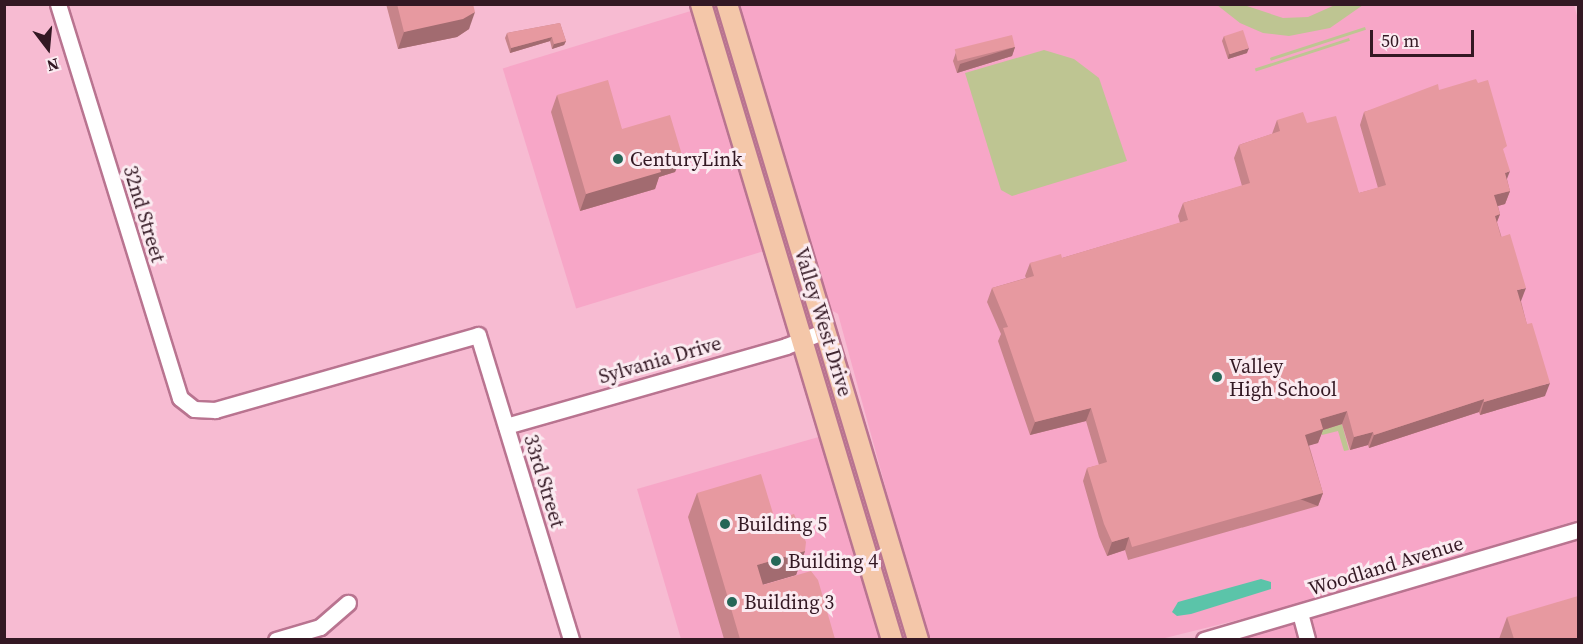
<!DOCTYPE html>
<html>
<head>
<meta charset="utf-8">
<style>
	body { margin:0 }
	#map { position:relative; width:1583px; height:644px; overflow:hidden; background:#f7bbd2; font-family:"Source Serif 4",serif }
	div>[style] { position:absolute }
	.built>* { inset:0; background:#f7a6c7; transform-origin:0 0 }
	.green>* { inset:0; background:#bec592; transform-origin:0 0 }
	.water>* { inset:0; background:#5bc4a9 }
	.roads { filter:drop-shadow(2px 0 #b97490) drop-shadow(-2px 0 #b97490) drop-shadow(0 2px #b97490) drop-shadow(0 -2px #b97490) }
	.minor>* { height:15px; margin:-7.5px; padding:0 7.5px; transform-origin:7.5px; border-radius:7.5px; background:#fff }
	.major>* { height:20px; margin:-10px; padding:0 10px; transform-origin:10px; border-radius:10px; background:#f4c7a9 }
	.wall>* { inset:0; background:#c7848a }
	.shaded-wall>* { inset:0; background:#a26b70; transform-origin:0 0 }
	.building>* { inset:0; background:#e799a0; transform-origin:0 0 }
	.dots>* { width:16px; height:16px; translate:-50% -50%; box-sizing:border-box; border:3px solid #fbebf1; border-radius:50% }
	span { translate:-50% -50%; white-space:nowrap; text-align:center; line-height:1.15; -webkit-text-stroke:6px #fbebf1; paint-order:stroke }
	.poi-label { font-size:20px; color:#331823 }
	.left { translate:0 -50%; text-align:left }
	.street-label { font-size:20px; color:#331823 }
	.frame { position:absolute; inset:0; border:6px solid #331823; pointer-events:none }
	.north { position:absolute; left:18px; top:18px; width:60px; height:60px; -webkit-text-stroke:4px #fbebf1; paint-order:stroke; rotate:164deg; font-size:16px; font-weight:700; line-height:24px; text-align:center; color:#331823 }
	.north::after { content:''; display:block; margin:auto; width:21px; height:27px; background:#331823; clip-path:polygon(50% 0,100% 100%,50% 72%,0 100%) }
	.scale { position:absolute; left:1370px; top:30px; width:104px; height:27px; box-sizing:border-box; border:3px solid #331823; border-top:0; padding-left:8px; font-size:18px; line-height:21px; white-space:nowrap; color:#331823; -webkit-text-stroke:4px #fbebf1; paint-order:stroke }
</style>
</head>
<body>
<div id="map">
	<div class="built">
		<div style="clip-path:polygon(736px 5px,1574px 5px,1578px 19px,1578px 520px,1274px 611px,1161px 639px,927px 639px,838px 314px,828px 308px)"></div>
		<div style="left:694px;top:10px;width:251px;height:200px;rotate:73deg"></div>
		<div style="clip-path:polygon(822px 436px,883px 639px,681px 639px,637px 489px)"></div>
		<div style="clip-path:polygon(1578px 530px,1578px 639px,1206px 640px)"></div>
	</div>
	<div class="green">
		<div style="clip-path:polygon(1217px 5px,1244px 5px,1283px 18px,1308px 17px,1335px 5px,1363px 5px,1330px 28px,1289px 36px,1263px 33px,1240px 23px)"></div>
		<div style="left:1365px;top:27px;width:3px;height:100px;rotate:72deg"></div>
		<div style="left:1349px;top:38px;width:3px;height:99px;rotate:72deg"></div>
		<div style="clip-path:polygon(1044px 50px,1074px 59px,1099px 78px,1127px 161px,1012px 196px,1001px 190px,965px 73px)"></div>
		<div style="clip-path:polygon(1342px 424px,1349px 450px,1344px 451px,1338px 431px,1322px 435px,1320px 430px)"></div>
	</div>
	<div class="water">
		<div style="clip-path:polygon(1261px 579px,1271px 582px,1271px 589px,1191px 614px,1177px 616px,1172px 612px,1178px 602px)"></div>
	</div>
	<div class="roads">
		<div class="minor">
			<div style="left:58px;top:4px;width:412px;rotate:72.8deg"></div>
			<div style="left:180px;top:398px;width:18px;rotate:38deg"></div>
			<div style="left:194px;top:409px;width:21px;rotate:3deg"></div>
			<div style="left:215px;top:410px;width:273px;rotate:-15.9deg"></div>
			<div style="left:478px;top:335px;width:319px;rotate:73deg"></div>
			<div style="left:506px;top:426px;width:291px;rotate:-15.9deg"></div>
			<div style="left:786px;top:346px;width:42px;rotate:-21deg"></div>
			<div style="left:1300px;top:613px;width:28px;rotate:75deg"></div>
			<div style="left:276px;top:640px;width:46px;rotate:-16.5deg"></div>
			<div style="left:320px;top:627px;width:37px;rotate:-41deg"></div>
			<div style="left:1204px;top:640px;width:390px;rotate:-16.4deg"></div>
		</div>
		<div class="major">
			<div style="left:701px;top:4px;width:664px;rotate:73.28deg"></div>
			<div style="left:727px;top:4px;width:664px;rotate:73.28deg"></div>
		</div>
	</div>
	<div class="wall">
		<div style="clip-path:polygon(386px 4px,473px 4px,469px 29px,457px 37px,398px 49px)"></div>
		<div style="clip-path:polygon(560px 23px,566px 41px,564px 45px,552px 49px,550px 41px,510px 53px,505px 38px,507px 33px)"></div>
		<div style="clip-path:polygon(1224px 36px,1247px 53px,1228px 59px,1222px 41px)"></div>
		<div style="clip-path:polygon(1015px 47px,1012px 56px,957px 73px,953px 61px,956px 52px)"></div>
		<div style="clip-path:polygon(1439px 90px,1504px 153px,1507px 179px,1510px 191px,1505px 204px,1498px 206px,1500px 214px,1497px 222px,1521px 301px,1545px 396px,1480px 415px,1479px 412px,1369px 448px,1368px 445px,1350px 450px,1342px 424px,1323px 430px,1318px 443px,1309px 445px,1323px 493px,1318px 506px,1128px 560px,1125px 550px,1107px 556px,1099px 537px,1083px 481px,1087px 468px,1099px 465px,1086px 421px,1030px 435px,998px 341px,1001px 334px,987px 302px,992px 288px,1026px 278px,1025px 276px,1030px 263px,1062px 258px,1180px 223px,1178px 216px,1183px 203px,1242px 186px,1234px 158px,1239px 145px,1272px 134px,1277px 120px,1307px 123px,1359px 193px,1378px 188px,1360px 125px,1364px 112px)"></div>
		<div style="clip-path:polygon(557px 95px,622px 129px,682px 155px,675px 172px,659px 177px,655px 189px,580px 211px,551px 112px)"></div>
		<div style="clip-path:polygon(697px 493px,775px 520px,805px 551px,796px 575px,762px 585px,835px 639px,724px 639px,688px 517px)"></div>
		<div style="clip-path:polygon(1507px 617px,1578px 639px,1499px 639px)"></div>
	</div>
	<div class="shaded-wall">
		<div style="clip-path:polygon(475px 12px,469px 29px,457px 37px,398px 49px,404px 32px)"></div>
		<div style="clip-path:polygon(552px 37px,550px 41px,510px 53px,511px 48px)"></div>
		<div style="clip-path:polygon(566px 41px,564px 45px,552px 49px,554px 44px)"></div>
		<div style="clip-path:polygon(1015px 47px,1012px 56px,957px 73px,960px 64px)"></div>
		<div style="clip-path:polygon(1249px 48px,1247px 53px,1228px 59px,1229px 54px)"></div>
		<div style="clip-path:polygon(682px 155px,675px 172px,659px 177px,655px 189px,580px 211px,586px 194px,658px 162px)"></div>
		<div style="clip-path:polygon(1510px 171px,1505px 184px,1505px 173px)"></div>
		<div style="clip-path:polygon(1510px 191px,1505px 204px,1490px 208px,1494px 195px)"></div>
		<div style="clip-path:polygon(1500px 214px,1495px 227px,1495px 216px)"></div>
		<div style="clip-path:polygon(1526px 288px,1521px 301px,1512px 304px,1517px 290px)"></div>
		<div style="clip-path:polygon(1550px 383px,1545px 396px,1480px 415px,1484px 402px)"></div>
		<div style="clip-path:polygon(1484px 399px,1479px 412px,1369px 448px,1374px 435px)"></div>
		<div style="clip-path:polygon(1091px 408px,1086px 421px,1030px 435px,1035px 422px)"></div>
		<div style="clip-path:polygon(1347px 411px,1342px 424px,1323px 430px,1318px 443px,1301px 448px,1305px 435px,1320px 419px)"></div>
		<div style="clip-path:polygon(1373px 432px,1368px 445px,1350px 450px,1354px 437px)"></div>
		<div style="left:1323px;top:493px;width:14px;height:198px;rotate:111deg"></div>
		<div style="clip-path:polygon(1129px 537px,1125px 550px,1107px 556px,1112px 542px)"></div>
		<div style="clip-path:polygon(805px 551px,796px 575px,748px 589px,757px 565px)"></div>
	</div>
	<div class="building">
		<div style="clip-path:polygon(397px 4px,473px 4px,475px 12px,463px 19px,404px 32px)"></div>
		<div style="clip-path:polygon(560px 23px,566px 41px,554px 44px,552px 37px,511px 48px,507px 33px)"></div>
		<div style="left:1243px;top:30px;width:19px;height:20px;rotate:72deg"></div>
		<div style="left:1012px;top:35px;width:12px;height:59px;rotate:76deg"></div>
		<div style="clip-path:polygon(1476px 79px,1478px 83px,1488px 80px,1507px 146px,1503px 149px,1510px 171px,1505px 173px,1510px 191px,1494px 195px,1500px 214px,1495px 216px,1501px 237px,1510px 234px,1526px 288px,1517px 290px,1527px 324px,1532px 323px,1550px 383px,1484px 402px,1484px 399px,1374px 435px,1373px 432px,1354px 437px,1347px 411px,1320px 419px,1323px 429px,1305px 435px,1323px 493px,1132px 547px,1129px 537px,1112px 542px,1104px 524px,1087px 468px,1107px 462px,1091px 408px,1035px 422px,1003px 328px,1008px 327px,992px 288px,1034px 276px,1030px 263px,1061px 254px,1062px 258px,1188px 220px,1183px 203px,1250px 183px,1239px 145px,1280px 131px,1277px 120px,1303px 112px,1307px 123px,1336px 116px,1359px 193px,1386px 185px,1364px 112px,1438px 84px,1439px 90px)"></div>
		<div style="clip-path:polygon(608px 80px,622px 129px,670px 115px,682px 155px,658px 162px,661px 172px,586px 194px,557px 95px)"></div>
		<div style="clip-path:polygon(761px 474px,775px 520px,794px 514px,806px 542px,805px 551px,757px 565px,763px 585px,811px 571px,818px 580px,835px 639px,740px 639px,697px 493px)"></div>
		<div style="clip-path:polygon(1578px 596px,1578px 639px,1514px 639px,1507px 617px)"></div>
	</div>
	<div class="dots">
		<div style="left:618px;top:159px;background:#256757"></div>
		<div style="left:1217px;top:377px;background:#256757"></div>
		<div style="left:725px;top:524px;background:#256757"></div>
		<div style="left:776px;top:561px;background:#256757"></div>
		<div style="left:732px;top:602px;background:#256757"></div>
	</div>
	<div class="poi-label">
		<span class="left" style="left:630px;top:159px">CenturyLink</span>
		<span class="left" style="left:1229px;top:378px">Valley<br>High School</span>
		<span class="left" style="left:737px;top:524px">Building 5</span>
		<span class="left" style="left:788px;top:561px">Building 4</span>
		<span class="left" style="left:744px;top:602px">Building 3</span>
	</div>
	<div class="street-label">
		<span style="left:144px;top:214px;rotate:73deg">32nd Street</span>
		<span style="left:823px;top:322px;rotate:73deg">Valley West Drive</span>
		<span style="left:660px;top:360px;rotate:-16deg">Sylvania Drive</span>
		<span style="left:544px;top:481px;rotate:73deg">33rd Street</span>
		<span style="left:1386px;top:566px;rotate:-17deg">Woodland Avenue</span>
	</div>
	<div class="frame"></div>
	<div class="north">N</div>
	<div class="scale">50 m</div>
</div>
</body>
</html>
